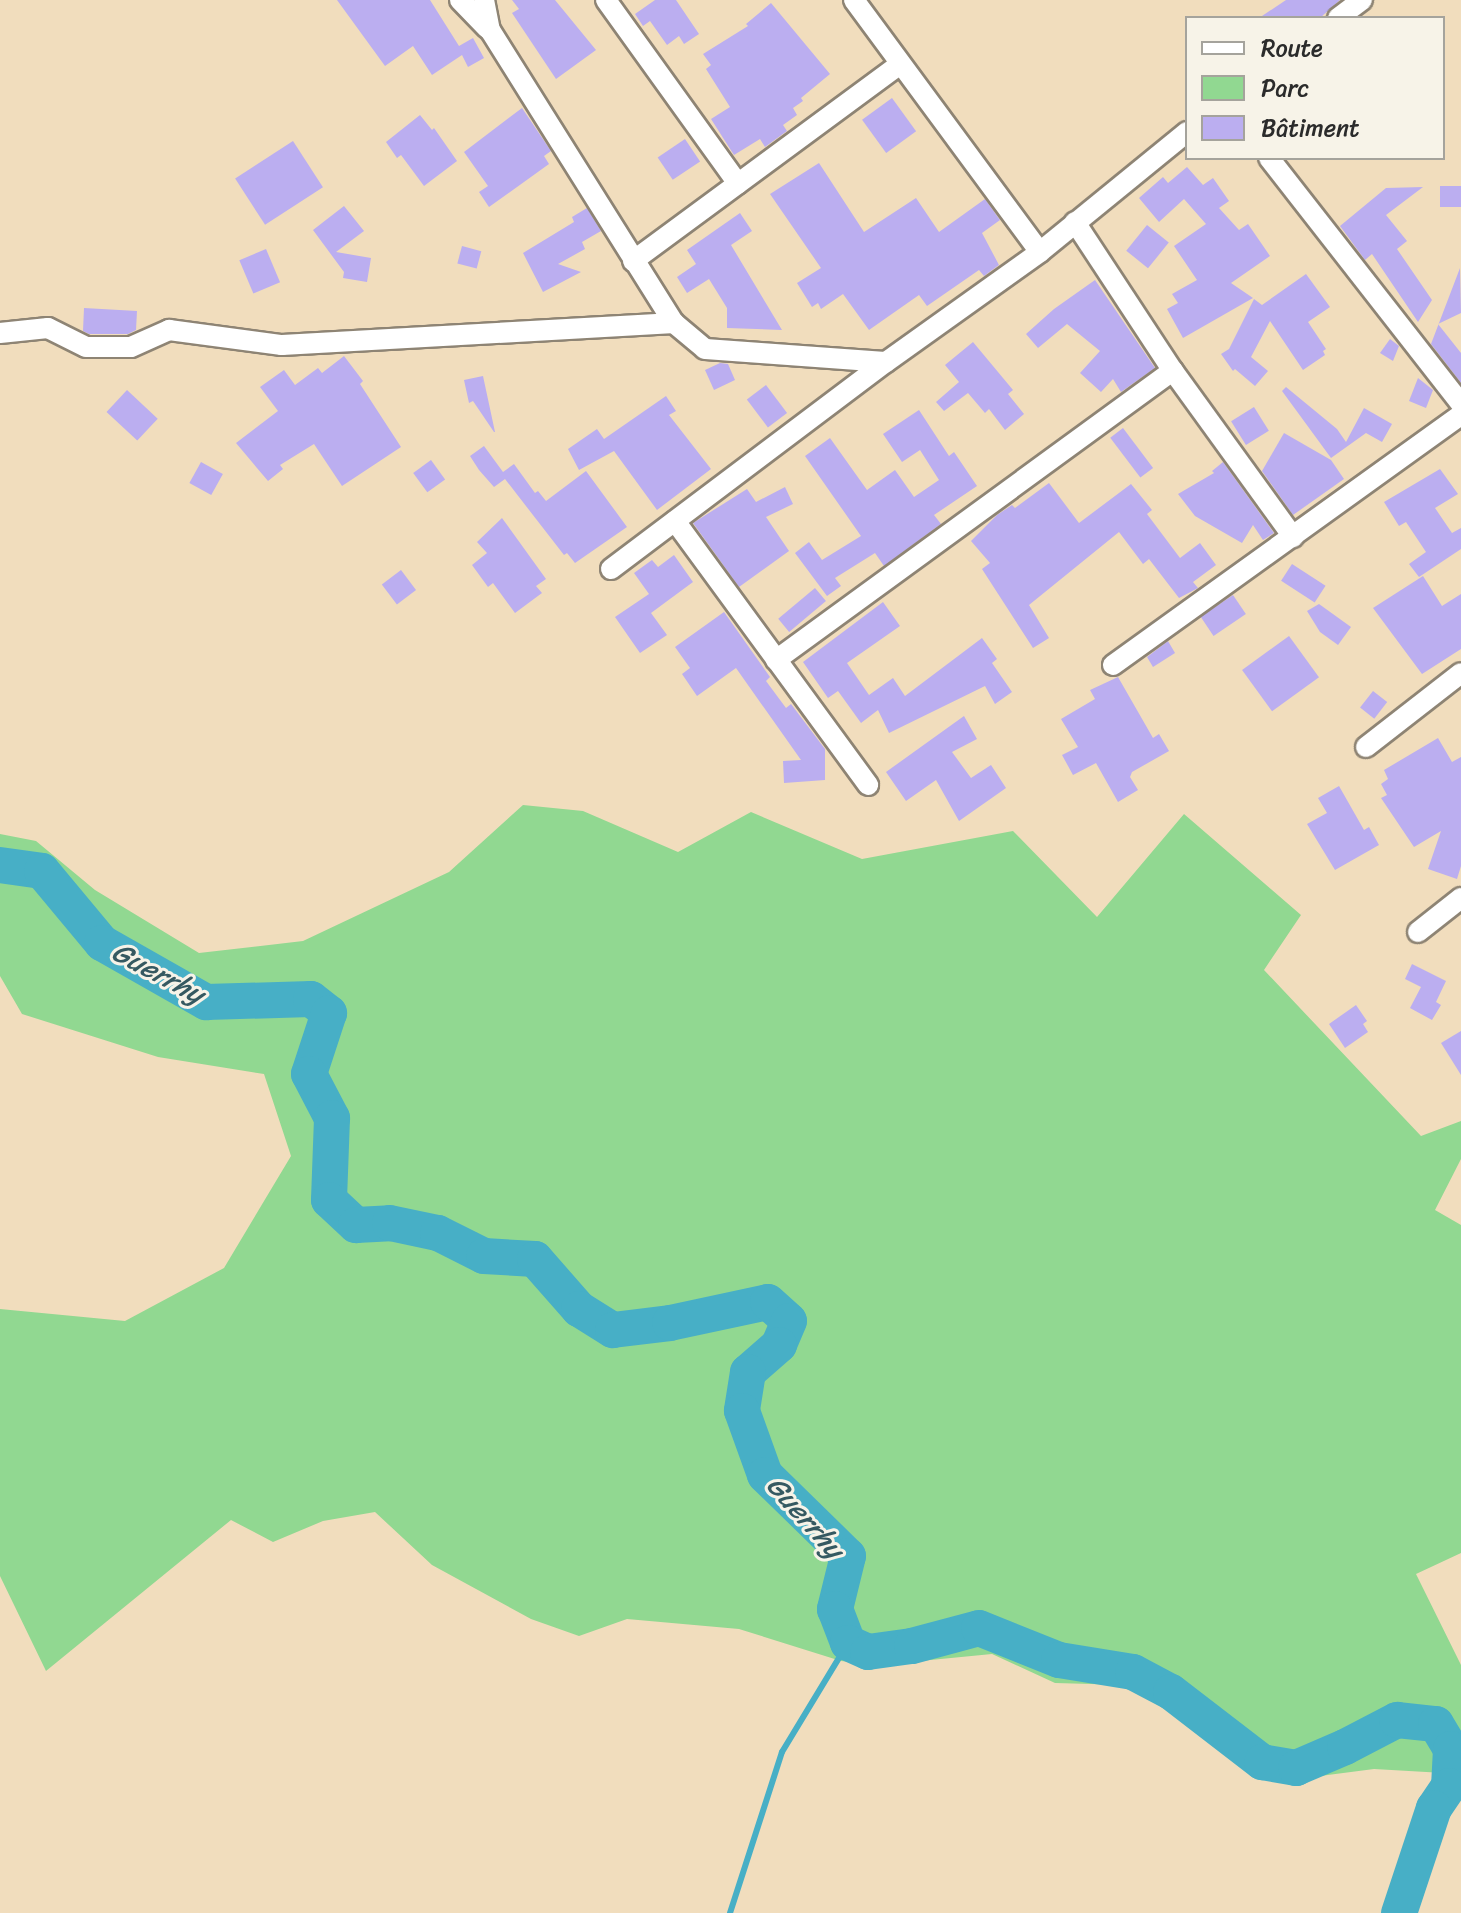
<!DOCTYPE html>
<html>
<head>
<meta charset="utf-8">
<style>
	body { margin:0 }
	#map { position:relative; width:1461px; height:1913px; overflow:hidden; background:#f1ddbd; font-family:Sriracha,sans-serif }
	div>[style] { position:absolute }
	.green>* { inset:0; background:#91d891 }
	.stream>* { height:6px; margin:-3px; padding:0 3px; transform-origin:3px; border-radius:3px; background:#47afc6 }
	.river>* { height:36px; margin:-18px; padding:0 18px; transform-origin:18px; border-radius:18px; background:#47afc6 }
	.building>* { inset:0; background:#bbaef0; transform-origin:0 0 }
	.roads { filter:drop-shadow(2px 0 #8e8474) drop-shadow(-2px 0 #8e8474) drop-shadow(0 2px #8e8474) drop-shadow(0 -2px #8e8474) }
	.minor>* { height:20px; margin:-10px; padding:0 10px; transform-origin:10px; border-radius:10px; background:#fff }
	span { translate:-50% -50%; white-space:nowrap; text-align:center; line-height:1.15; -webkit-text-stroke:6px #f7f3e8; paint-order:stroke }
	.water-label { font-size:28px; color:#355961; font-style:italic }
	.legend { position:absolute; left:1185px; top:16px; width:260px; height:144px; box-sizing:border-box; background:#f7f3e8; border:2px solid #a5a39c; margin:0; padding:10px 14px; list-style:none; font-size:24px; color:#2b2b2b }
	.legend li { display:flex; align-items:center; gap:16px; height:40px }
	.legend b { width:40px; border:2px solid #a5a39c }
</style>
</head>
<body>
<div id="map">
	<div class="green">
		<div style="clip-path:polygon(523px 805px,583px 811px,678px 852px,751px 812px,862px 859px,1013px 831px,1097px 917px,1184px 814px,1301px 915px,1264px 970px,1421px 1136px,1461px 1121px,1461px 1159px,1435px 1210px,1461px 1225px,1461px 1553px,1416px 1574px,1461px 1665px,1461px 1774px,1374px 1769px,1297px 1779px,1258px 1775px,1157px 1695px,1127px 1685px,1055px 1683px,992px 1654px,879px 1665px,841px 1661px,739px 1629px,627px 1619px,579px 1636px,531px 1619px,432px 1565px,375px 1512px,323px 1521px,273px 1542px,231px 1520px,46px 1671px,0 1576px,0 1309px,125px 1321px,224px 1268px,291px 1156px,264px 1074px,158px 1057px,22px 1014px,0 976px,0 834px,36px 841px,95px 890px,199px 953px,303px 941px,449px 872px)"></div>
	</div>
	<div class="stream">
		<div style="left:730px;top:1913px;width:169px;rotate:-72.1deg"></div>
		<div style="left:782px;top:1752px;width:127px;rotate:-58.8deg"></div>
	</div>
	<div class="river">
		<div style="left:0;top:865px;width:42px;rotate:8.1deg"></div>
		<div style="left:42px;top:871px;width:94px;rotate:50.2deg"></div>
		<div style="left:102px;top:943px;width:120px;rotate:29.6deg"></div>
		<div style="left:206px;top:1002px;width:105px;rotate:-1.6deg"></div>
		<div style="left:311px;top:999px;width:23px;rotate:38deg"></div>
		<div style="left:329px;top:1013px;width:64px;rotate:108.2deg"></div>
		<div style="left:309px;top:1074px;width:50px;rotate:62.4deg"></div>
		<div style="left:332px;top:1118px;width:82px;rotate:92.1deg"></div>
		<div style="left:329px;top:1200px;width:37px;rotate:43deg"></div>
		<div style="left:356px;top:1225px;width:34px;rotate:-3deg"></div>
		<div style="left:390px;top:1223px;width:49px;rotate:11.8deg"></div>
		<div style="left:438px;top:1233px;width:51px;rotate:26.6deg"></div>
		<div style="left:484px;top:1256px;width:51px;rotate:3.4deg"></div>
		<div style="left:535px;top:1259px;width:67px;rotate:48.7deg"></div>
		<div style="left:579px;top:1309px;width:40px;rotate:32deg"></div>
		<div style="left:613px;top:1330px;width:57px;rotate:-7deg"></div>
		<div style="left:670px;top:1323px;width:100px;rotate:-12.1deg"></div>
		<div style="left:768px;top:1302px;width:28px;rotate:42deg"></div>
		<div style="left:789px;top:1321px;width:26px;rotate:113deg"></div>
		<div style="left:779px;top:1345px;width:41px;rotate:138.9deg"></div>
		<div style="left:748px;top:1372px;width:39px;rotate:99deg"></div>
		<div style="left:742px;top:1411px;width:68px;rotate:70.2deg"></div>
		<div style="left:765px;top:1475px;width:116px;rotate:44.3deg"></div>
		<div style="left:848px;top:1556px;width:55px;rotate:103.8deg"></div>
		<div style="left:835px;top:1609px;width:36px;rotate:69deg"></div>
		<div style="left:848px;top:1643px;width:22px;rotate:24deg"></div>
		<div style="left:868px;top:1652px;width:44px;rotate:-7.8deg"></div>
		<div style="left:912px;top:1646px;width:69px;rotate:-15deg"></div>
		<div style="left:979px;top:1628px;width:86px;rotate:21.8deg"></div>
		<div style="left:1059px;top:1660px;width:75px;rotate:9.2deg"></div>
		<div style="left:1133px;top:1672px;width:43px;rotate:27.8deg"></div>
		<div style="left:1171px;top:1692px;width:115px;rotate:37.6deg"></div>
		<div style="left:1262px;top:1762px;width:35px;rotate:10deg"></div>
		<div style="left:1296px;top:1768px;width:53px;rotate:-23.2deg"></div>
		<div style="left:1345px;top:1747px;width:59px;rotate:-27.4deg"></div>
		<div style="left:1397px;top:1720px;width:39px;rotate:6deg"></div>
		<div style="left:1436px;top:1724px;width:29px;rotate:59deg"></div>
		<div style="left:1451px;top:1749px;width:37px;rotate:93deg"></div>
		<div style="left:1449px;top:1786px;width:27px;rotate:124deg"></div>
		<div style="left:1434px;top:1808px;width:111px;rotate:108.4deg"></div>
	</div>
	<div class="building">
		<div style="clip-path:polygon(337px 0,430px 0,459px 46px,473px 38px,484px 58px,468px 67px,462px 55px,432px 75px,413px 46px,385px 66px)"></div>
		<div style="clip-path:polygon(512px 0,555px 0,596px 50px,556px 79px,512px 13px,519px 9px)"></div>
		<div style="clip-path:polygon(655px 0,676px 0,699px 34px,684px 44px,679px 36px,667px 45px,650px 21px,643px 26px,635px 14px)"></div>
		<div style="clip-path:polygon(1286px 0,1340px 0,1320px 18px,1259px 18px)"></div>
		<div style="clip-path:polygon(771px 3px,830px 74px,801px 98px,803px 101px,793px 108px,797px 115px,783px 125px,787px 131px,765px 147px,760px 139px,734px 155px,711px 119px,730px 107px,706px 69px,711px 65px,703px 54px,748px 26px,746px 24px)"></div>
		<div style="left:892px;top:98px;width:41px;height:37px;rotate:54deg"></div>
		<div style="clip-path:polygon(522px 108px,551px 151px,544px 156px,549px 164px,489px 207px,479px 192px,488px 186px,464px 152px)"></div>
		<div style="clip-path:polygon(420px 115px,432px 130px,434px 128px,457px 161px,424px 186px,401px 155px,397px 158px,386px 142px)"></div>
		<div style="left:685px;top:139px;width:27px;height:33px;rotate:56deg"></div>
		<div style="left:293px;top:141px;width:55px;height:69px;rotate:57deg"></div>
		<div style="clip-path:polygon(819px 163px,864px 232px,916px 198px,939px 232px,985px 199px,1000px 220px,982px 233px,999px 265px,984px 276px,979px 270px,927px 306px,919px 295px,869px 330px,843px 294px,821px 309px,818px 303px,812px 307px,797px 283px,821px 268px,770px 194px)"></div>
		<div style="clip-path:polygon(1187px 167px,1203px 185px,1213px 178px,1229px 201px,1219px 208px,1239px 230px,1248px 224px,1270px 256px,1231px 283px,1253px 298px,1183px 338px,1167px 309px,1178px 303px,1172px 294px,1197px 280px,1174px 246px,1206px 224px,1184px 199px,1159px 222px,1139px 198px,1163px 177px,1168px 183px)"></div>
		<div style="left:1440px;top:186px;width:21px;height:21px"></div>
		<div style="clip-path:polygon(1423px 187px,1386px 215px,1407px 241px,1397px 249px,1432px 300px,1418px 322px,1372px 254px,1365px 260px,1340px 226px,1386px 188px)"></div>
		<div style="clip-path:polygon(344px 206px,364px 231px,336px 252px,371px 258px,367px 282px,343px 278px,344px 272px,313px 230px)"></div>
		<div style="clip-path:polygon(587px 208px,601px 231px,582px 242px,585px 249px,558px 264px,581px 272px,543px 292px,523px 253px,574px 222px,572px 217px)"></div>
		<div style="clip-path:polygon(740px 213px,752px 231px,731px 245px,782px 330px,727px 328px,727px 308px,709px 279px,687px 293px,677px 277px,696px 264px,687px 250px)"></div>
		<div style="left:1147px;top:225px;width:28px;height:33px;rotate:39deg"></div>
		<div style="left:462px;top:246px;width:20px;height:18px;rotate:15deg"></div>
		<div style="left:266px;top:249px;width:36px;height:29px;rotate:67deg"></div>
		<div style="clip-path:polygon(1460px 268px,1461px 313px,1438px 324px,1461px 353px,1461px 383px,1431px 344px)"></div>
		<div style="clip-path:polygon(1306px 274px,1330px 307px,1308px 322px,1326px 349px,1323px 351px,1325px 355px,1303px 370px,1270px 321px,1251px 357px,1268px 371px,1255px 386px,1235px 369px,1233px 371px,1221px 354px,1229px 349px,1254px 299px,1262px 305px)"></div>
		<div style="clip-path:polygon(1095px 280px,1155px 368px,1121px 392px,1113px 379px,1101px 392px,1080px 373px,1100px 351px,1067px 324px,1038px 348px,1026px 334px,1054px 309px)"></div>
		<div style="clip-path:polygon(84px 308px,137px 311px,136px 330px,128px 334px,89px 334px,83px 331px)"></div>
		<div style="clip-path:polygon(1390px 339px,1399px 346px,1393px 361px,1380px 353px)"></div>
		<div style="clip-path:polygon(973px 342px,1013px 390px,1008px 394px,1024px 414px,1005px 430px,989px 409px,985px 413px,968px 393px,944px 411px,936px 402px,959px 382px,945px 365px)"></div>
		<div style="clip-path:polygon(344px 356px,363px 381px,360px 384px,401px 447px,342px 486px,314px 444px,280px 465px,283px 469px,268px 481px,236px 443px,278px 411px,260px 387px,284px 370px,295px 385px,318px 368px,322px 373px)"></div>
		<div style="clip-path:polygon(720px 363px,728px 364px,735px 380px,714px 390px,705px 370px)"></div>
		<div style="clip-path:polygon(483px 376px,495px 432px,494px 432px,473px 401px,469px 403px,464px 380px)"></div>
		<div style="clip-path:polygon(1418px 378px,1433px 390px,1426px 408px,1409px 401px)"></div>
		<div style="left:766px;top:385px;width:35px;height:24px;rotate:53deg"></div>
		<div style="clip-path:polygon(1286px 387px,1337px 429px,1346px 442px,1364px 408px,1392px 424px,1382px 442px,1366px 433px,1331px 458px,1282px 391px)"></div>
		<div style="left:127px;top:390px;width:42px;height:30px;rotate:43deg"></div>
		<div style="clip-path:polygon(666px 396px,676px 411px,669px 415px,711px 469px,657px 510px,614px 451px,579px 470px,568px 449px,597px 429px,604px 439px)"></div>
		<div style="left:1254px;top:407px;width:28px;height:27px;rotate:58deg"></div>
		<div style="clip-path:polygon(919px 410px,949px 456px,954px 452px,977px 486px,934px 515px,941px 524px,884px 566px,875px 553px,835px 578px,841px 586px,827px 596px,795px 553px,809px 542px,822px 560px,861px 536px,805px 456px,830px 438px,867px 490px,895px 470px,914px 497px,939px 480px,920px 450px,902px 462px,883px 434px)"></div>
		<div style="left:1123px;top:428px;width:50px;height:16px;rotate:53deg"></div>
		<div style="clip-path:polygon(1284px 433px,1331px 460px,1344px 479px,1293px 515px,1262px 471px)"></div>
		<div style="clip-path:polygon(484px 446px,503px 472px,514px 464px,535px 493px,538px 491px,546px 501px,586px 471px,627px 527px,575px 563px,567px 553px,564px 555px,505px 479px,494px 487px,479px 470px,470px 456px)"></div>
		<div style="left:431px;top:460px;width:24px;height:22px;rotate:54deg"></div>
		<div style="left:201px;top:462px;width:25px;height:24px;rotate:29deg"></div>
		<div style="clip-path:polygon(1223px 462px,1274px 533px,1263px 540px,1253px 525px,1242px 543px,1195px 516px,1178px 494px,1214px 473px,1212px 471px)"></div>
		<div style="clip-path:polygon(1440px 469px,1458px 494px,1435px 508px,1452px 533px,1461px 528px,1461px 549px,1419px 577px,1409px 564px,1426px 552px,1406px 522px,1399px 526px,1384px 502px)"></div>
		<div style="clip-path:polygon(1049px 483px,1079px 523px,1131px 484px,1152px 510px,1147px 514px,1180px 558px,1200px 543px,1216px 565px,1193px 582px,1198px 588px,1179px 598px,1149px 559px,1143px 564px,1119px 532px,1029px 605px,1049px 638px,1033px 648px,982px 569px,990px 563px,971px 541px,997px 515px,1012px 505px,1015px 508px)"></div>
		<div style="clip-path:polygon(785px 487px,793px 504px,766px 517px,789px 551px,739px 587px,693px 523px,747px 489px,756px 502px)"></div>
		<div style="clip-path:polygon(502px 518px,546px 579px,536px 586px,542px 593px,515px 613px,493px 583px,488px 587px,472px 565px,487px 553px,477px 542px)"></div>
		<div style="clip-path:polygon(674px 555px,693px 582px,651px 613px,667px 635px,640px 653px,615px 617px,649px 594px,634px 573px,652px 560px,658px 567px)"></div>
		<div style="left:1292px;top:564px;width:40px;height:20px;rotate:33deg"></div>
		<div style="left:401px;top:570px;width:25px;height:24px;rotate:53deg"></div>
		<div style="clip-path:polygon(1423px 576px,1442px 606px,1461px 594px,1461px 649px,1422px 674px,1373px 608px)"></div>
		<div style="left:815px;top:588px;width:17px;height:48px;rotate:50deg"></div>
		<div style="left:1233px;top:595px;width:23px;height:39px;rotate:56deg"></div>
		<div style="clip-path:polygon(883px 602px,900px 626px,847px 663px,869px 695px,893px 678px,905px 696px,982px 638px,997px 659px,992px 663px,1012px 692px,995px 704px,985px 686px,889px 733px,878px 710px,861px 723px,838px 691px,828px 698px,803px 662px)"></div>
		<div style="clip-path:polygon(1319px 604px,1351px 627px,1338px 645px,1320px 632px,1307px 611px)"></div>
		<div style="clip-path:polygon(724px 612px,770px 677px,766px 681px,786px 708px,791px 704px,825px 749px,825px 780px,784px 783px,783px 761px,801px 760px,736px 668px,697px 696px,682px 674px,690px 668px,675px 647px)"></div>
		<div style="left:1289px;top:636px;width:51px;height:58px;rotate:54deg"></div>
		<div style="clip-path:polygon(1168px 641px,1175px 653px,1153px 667px,1147px 657px)"></div>
		<div style="clip-path:polygon(1118px 677px,1153px 738px,1159px 734px,1169px 751px,1132px 772px,1130px 777px,1138px 790px,1118px 802px,1096px 763px,1073px 775px,1062px 755px,1078px 747px,1061px 719px,1095px 699px,1090px 690px)"></div>
		<div style="left:1373px;top:691px;width:18px;height:21px;rotate:38deg"></div>
		<div style="clip-path:polygon(964px 716px,977px 739px,952px 752px,971px 778px,991px 765px,1006px 788px,959px 821px,936px 780px,906px 801px,886px 772px)"></div>
		<div style="clip-path:polygon(1438px 738px,1452px 762px,1461px 757px,1461px 866px,1457px 879px,1428px 869px,1441px 831px,1414px 847px,1381px 798px,1387px 795px,1381px 784px,1388px 779px,1384px 770px)"></div>
		<div style="clip-path:polygon(1339px 786px,1364px 830px,1369px 827px,1379px 845px,1335px 870px,1307px 824px,1327px 813px,1318px 798px)"></div>
		<div style="clip-path:polygon(1412px 964px,1446px 981px,1436px 1002px,1441px 1005px,1432px 1020px,1410px 1008px,1421px 987px,1405px 979px)"></div>
		<div style="clip-path:polygon(1356px 1005px,1367px 1021px,1363px 1024px,1368px 1032px,1345px 1048px,1329px 1024px)"></div>
		<div style="clip-path:polygon(1461px 1031px,1461px 1075px,1441px 1043px)"></div>
	</div>
	<div class="roads">
		<div class="minor">
			<div style="left:460px;top:0;width:39px;rotate:46deg"></div>
			<div style="left:484px;top:0;width:31px;rotate:79deg"></div>
			<div style="left:490px;top:30px;width:346px;rotate:57.9deg"></div>
			<div style="left:606px;top:0;width:226px;rotate:54.3deg"></div>
			<div style="left:854px;top:0;width:313px;rotate:53.6deg"></div>
			<div style="left:1338px;top:18px;width:30px;rotate:-37deg"></div>
			<div style="left:1269px;top:158px;width:312px;rotate:52deg"></div>
			<div style="left:1075px;top:222px;width:178px;rotate:56.7deg"></div>
			<div style="left:1173px;top:371px;width:205px;rotate:54.1deg"></div>
			<div style="left:633px;top:261px;width:332px;rotate:-36.4deg"></div>
			<div style="left:0;top:333px;width:48px;rotate:-5.9deg"></div>
			<div style="left:48px;top:328px;width:42px;rotate:26.6deg"></div>
			<div style="left:86px;top:347px;width:45px"></div>
			<div style="left:131px;top:347px;width:42px;rotate:-24.1deg"></div>
			<div style="left:169px;top:330px;width:114px;rotate:7.6deg"></div>
			<div style="left:282px;top:345px;width:393px;rotate:-3.2deg"></div>
			<div style="left:674px;top:323px;width:40px;rotate:40deg"></div>
			<div style="left:705px;top:349px;width:181px;rotate:4.1deg"></div>
			<div style="left:675px;top:521px;width:327px;rotate:53.8deg"></div>
			<div style="left:611px;top:569px;width:344px;rotate:-37deg"></div>
			<div style="left:886px;top:362px;width:189px;rotate:-35.5deg"></div>
			<div style="left:1040px;top:252px;width:190px;rotate:-39.2deg"></div>
			<div style="left:776px;top:660px;width:491px;rotate:-36.1deg"></div>
			<div style="left:1113px;top:665px;width:428px;rotate:-35.7deg"></div>
			<div style="left:1366px;top:747px;width:120px;rotate:-37.9deg"></div>
			<div style="left:1418px;top:932px;width:55px;rotate:-38.3deg"></div>
		</div>
	</div>
	<div class="water-label">
		<span style="left:158px;top:973px;rotate:28deg">Guerrhy</span>
		<span style="left:805px;top:1517px;rotate:48deg">Guerrhy</span>
	</div>
	<ul class="legend">
	<li><b style="height:10px;background:#fff"></b>Route</li>
	<li><b style="height:22px;background:#91d891"></b>Parc</li>
	<li><b style="height:22px;background:#bbaef0"></b>Bâtiment</li>
	</ul>
</div>
</body>
</html>
